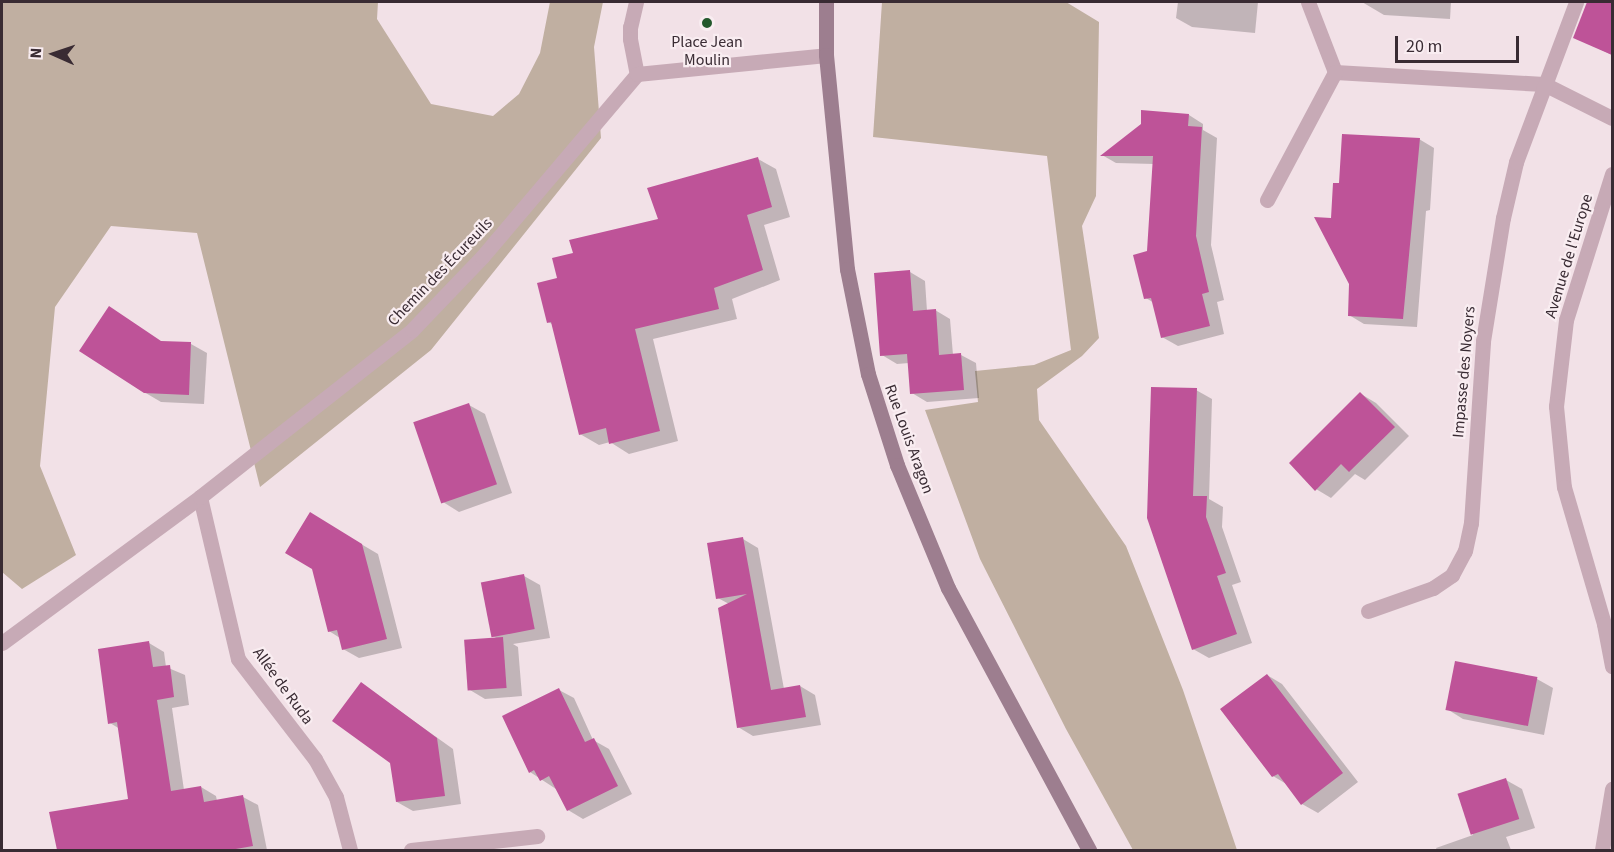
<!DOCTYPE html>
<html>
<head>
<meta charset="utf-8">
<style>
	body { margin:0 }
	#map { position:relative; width:1614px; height:852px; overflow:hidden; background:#f2e1e7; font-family:"Source Sans 3",sans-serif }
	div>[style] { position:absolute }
	.green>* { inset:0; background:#c0afa1 }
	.shadow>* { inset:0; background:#0003 }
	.building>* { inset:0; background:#be5398; transform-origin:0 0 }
	.lane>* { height:15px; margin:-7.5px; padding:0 7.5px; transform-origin:7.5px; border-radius:7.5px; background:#c7aab6 }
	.street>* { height:15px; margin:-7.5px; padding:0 7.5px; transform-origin:7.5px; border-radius:7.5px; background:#c7aab6 }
	.secondary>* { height:15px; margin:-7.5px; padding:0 7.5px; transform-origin:7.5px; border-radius:7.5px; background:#9d7e8f }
	.dots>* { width:16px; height:16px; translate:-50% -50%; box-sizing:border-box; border:3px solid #f9edf1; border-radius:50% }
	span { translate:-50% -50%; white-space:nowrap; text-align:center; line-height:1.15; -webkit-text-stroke:4.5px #f9edf1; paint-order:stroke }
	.poi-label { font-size:16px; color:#392b33 }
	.street-label { font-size:16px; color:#392b33 }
	.frame { position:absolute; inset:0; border:3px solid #392b33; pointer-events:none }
	.north { position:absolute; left:24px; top:24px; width:60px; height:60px; -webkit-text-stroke:4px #f9edf1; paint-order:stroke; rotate:273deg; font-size:16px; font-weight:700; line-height:24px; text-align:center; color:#392b33 }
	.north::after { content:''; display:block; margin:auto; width:21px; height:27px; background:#392b33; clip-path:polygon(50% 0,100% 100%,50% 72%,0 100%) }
	.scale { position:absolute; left:1395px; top:36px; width:124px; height:27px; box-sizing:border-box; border:3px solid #392b33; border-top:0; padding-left:8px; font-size:18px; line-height:21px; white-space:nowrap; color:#392b33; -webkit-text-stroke:4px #f9edf1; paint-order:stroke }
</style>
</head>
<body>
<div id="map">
	<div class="green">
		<div style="clip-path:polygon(2px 2px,378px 2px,377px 19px,431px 104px,493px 116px,519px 94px,540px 53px,550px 2px,603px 2px,594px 47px,601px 138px,431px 350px,260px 487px,197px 233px,111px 226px,55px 307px,40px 466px,76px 555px,22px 589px,2px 572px)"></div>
		<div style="clip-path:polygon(882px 2px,1066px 2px,1099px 22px,1096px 196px,1082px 226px,1099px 338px,1082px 356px,1037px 389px,1039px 420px,1126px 546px,1183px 690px,1237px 850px,1133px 850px,1066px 729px,980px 559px,925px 410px,978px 402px,975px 371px,1034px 365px,1071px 350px,1047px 156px,873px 137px)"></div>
	</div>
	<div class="shadow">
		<div style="clip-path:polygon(1178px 2px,1258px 2px,1255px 33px,1192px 27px,1176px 18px)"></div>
		<div style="clip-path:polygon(1362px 2px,1451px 2px,1450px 19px,1384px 15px)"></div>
		<div style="clip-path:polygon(1589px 2px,1612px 2px,1612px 55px,1575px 37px)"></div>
		<div style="clip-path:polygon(1189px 115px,1203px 124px,1203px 130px,1217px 138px,1211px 245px,1224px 300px,1217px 302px,1224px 334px,1178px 346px,1162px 337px,1154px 303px,1146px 298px,1154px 164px,1116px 163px,1102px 155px)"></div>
		<div style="clip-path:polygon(1419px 139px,1434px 148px,1430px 210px,1426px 211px,1417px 327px,1364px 324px,1349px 315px,1351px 284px,1332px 220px,1341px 185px)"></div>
		<div style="clip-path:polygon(758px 159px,776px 169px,790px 217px,764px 225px,780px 280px,732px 299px,737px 319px,653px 339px,678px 441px,629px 454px,610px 442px,599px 445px,580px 434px,554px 325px,548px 322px,558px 279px,574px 254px,659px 220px)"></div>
		<div style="clip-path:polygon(910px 272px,925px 281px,927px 311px,935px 310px,950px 319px,953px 355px,961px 355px,976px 363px,979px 398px,927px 402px,912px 393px,909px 363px,897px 364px,882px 355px)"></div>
		<div style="clip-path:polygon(163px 343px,191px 344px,207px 353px,204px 404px,161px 402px,144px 392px)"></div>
		<div style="clip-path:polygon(1196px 390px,1212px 399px,1209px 499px,1223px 507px,1222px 527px,1241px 582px,1232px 585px,1252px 643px,1209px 658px,1193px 649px,1148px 518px)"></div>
		<div style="clip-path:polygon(1361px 394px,1376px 403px,1409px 436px,1365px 480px,1355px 474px,1331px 498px,1316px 489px)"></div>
		<div style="clip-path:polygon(469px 405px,485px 414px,512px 493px,459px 512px,443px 502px)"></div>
		<div style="clip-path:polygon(310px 514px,378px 554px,402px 648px,359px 658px,343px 649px,340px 638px,329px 631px)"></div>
		<div style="clip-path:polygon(743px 539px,758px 548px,784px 689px,800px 686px,815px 695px,821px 725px,753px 736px,738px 727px,729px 604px,718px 598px)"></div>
		<div style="clip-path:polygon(524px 576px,540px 585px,550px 638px,513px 644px,518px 647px,522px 696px,485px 699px,470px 690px,498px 639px,493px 636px)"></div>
		<div style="clip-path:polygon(149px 643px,164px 652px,166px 667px,185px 675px,189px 705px,172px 708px,184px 790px,201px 787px,216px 796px,217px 801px,243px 797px,258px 805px,267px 850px,58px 850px,51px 814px,130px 800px,120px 729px,110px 723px)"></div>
		<div style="clip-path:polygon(1456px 663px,1537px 679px,1553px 688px,1544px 735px,1463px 719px,1447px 709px)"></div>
		<div style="clip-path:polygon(1267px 675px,1282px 684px,1358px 782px,1318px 813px,1302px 804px,1288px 785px,1273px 776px)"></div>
		<div style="clip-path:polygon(362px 684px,453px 749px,461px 804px,413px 811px,397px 802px,391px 762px)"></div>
		<div style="clip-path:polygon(559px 690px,574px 698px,593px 740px,609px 749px,632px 794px,583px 819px,568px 810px,556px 789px,530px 772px)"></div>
		<div style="clip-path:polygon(1506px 780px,1522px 789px,1535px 828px,1506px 837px,1511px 850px,1437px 850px,1436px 848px,1473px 835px,1460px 795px)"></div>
	</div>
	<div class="building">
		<div style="clip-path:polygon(1587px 2px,1612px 2px,1612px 55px,1573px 38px)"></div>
		<div style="clip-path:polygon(1141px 110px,1189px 114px,1188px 126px,1202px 127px,1196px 236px,1209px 292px,1202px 294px,1210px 326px,1161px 338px,1151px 298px,1144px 299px,1133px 255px,1147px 251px,1153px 156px,1100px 156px,1141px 124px)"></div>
		<div style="clip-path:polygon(1342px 134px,1420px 138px,1403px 319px,1348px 316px,1349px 284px,1314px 217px,1331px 218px,1333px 183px,1339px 183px)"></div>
		<div style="clip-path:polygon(758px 157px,772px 207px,747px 215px,763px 270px,714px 288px,719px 309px,635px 329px,660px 431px,609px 444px,606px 428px,579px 435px,551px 322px,547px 323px,537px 283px,557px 278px,552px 258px,573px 253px,569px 240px,658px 219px,647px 188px)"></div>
		<div style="clip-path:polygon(910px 270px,913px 311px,936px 309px,939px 355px,961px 353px,964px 390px,910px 394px,907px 354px,880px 356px,874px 273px)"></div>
		<div style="clip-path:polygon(109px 306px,161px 341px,191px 342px,189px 395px,144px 393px,79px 351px)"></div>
		<div style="clip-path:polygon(1151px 387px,1197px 388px,1193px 496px,1207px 496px,1206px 517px,1226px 573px,1217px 576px,1237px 634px,1192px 650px,1147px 518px)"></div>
		<div style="clip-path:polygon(1360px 392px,1395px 427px,1349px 472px,1341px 464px,1315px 491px,1289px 463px)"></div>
		<div style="left:469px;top:403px;width:86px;height:59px;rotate:71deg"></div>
		<div style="clip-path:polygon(310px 512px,362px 544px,387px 639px,342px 650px,337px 630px,328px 632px,312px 569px,285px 553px)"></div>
		<div style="clip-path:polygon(743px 537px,771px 690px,800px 685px,806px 717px,737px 728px,718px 608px,747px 594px,716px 599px,707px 543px)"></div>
		<div style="left:524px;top:574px;width:56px;height:44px;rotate:79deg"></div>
		<div style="left:503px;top:637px;width:51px;height:39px;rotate:86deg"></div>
		<div style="clip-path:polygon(149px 641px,153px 667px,170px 665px,174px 697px,157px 700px,171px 791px,201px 786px,204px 802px,243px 795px,253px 846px,230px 850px,57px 850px,49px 812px,128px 799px,117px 722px,108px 724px,98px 649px)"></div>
		<div style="left:1455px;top:661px;width:84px;height:50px;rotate:11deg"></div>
		<div style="clip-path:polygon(1267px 674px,1343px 773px,1301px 805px,1278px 774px,1272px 777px,1220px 709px)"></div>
		<div style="clip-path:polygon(361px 682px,437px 738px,445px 796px,396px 802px,390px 763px,332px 721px)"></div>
		<div style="clip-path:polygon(559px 688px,585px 742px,594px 738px,618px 786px,567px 811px,549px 776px,540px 781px,534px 770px,529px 773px,502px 716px)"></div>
		<div style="left:1506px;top:778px;width:43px;height:51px;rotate:72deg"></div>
	</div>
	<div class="lane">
		<div style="left:636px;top:2px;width:26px;rotate:103deg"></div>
		<div style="left:630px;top:27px;width:12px;rotate:90deg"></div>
		<div style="left:630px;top:39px;width:36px;rotate:79deg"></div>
	</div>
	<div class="street">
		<div style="left:1308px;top:2px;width:75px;rotate:68.9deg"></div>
		<div style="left:1335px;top:72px;width:209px;rotate:3.3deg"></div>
		<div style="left:1544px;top:84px;width:76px;rotate:26.6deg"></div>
		<div style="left:1612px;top:174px;width:153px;rotate:107.5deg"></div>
		<div style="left:1566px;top:320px;width:87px;rotate:96.6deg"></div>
		<div style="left:1556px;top:406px;width:81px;rotate:84.4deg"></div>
		<div style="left:1564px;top:487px;width:143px;rotate:73.7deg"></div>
		<div style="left:1604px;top:624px;width:43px;rotate:79.2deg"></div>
		<div style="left:1267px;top:200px;width:145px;rotate:-62deg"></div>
		<div style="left:200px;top:497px;width:166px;rotate:76.8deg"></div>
		<div style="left:238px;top:659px;width:126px;rotate:52.4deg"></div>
		<div style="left:315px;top:759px;width:43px;rotate:61.1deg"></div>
		<div style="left:336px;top:797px;width:55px;rotate:75.2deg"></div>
		<div style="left:1368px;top:611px;width:69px;rotate:-19.5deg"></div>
		<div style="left:1433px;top:588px;width:23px;rotate:-34deg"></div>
		<div style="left:1452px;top:575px;width:27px;rotate:-62deg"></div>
		<div style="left:1465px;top:551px;width:29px;rotate:-78deg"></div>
		<div style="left:1471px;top:523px;width:182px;rotate:-86.2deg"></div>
		<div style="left:1483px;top:341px;width:125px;rotate:-80.8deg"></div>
		<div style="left:1503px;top:218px;width:57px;rotate:-76.9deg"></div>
		<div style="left:1516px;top:162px;width:171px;rotate:-69.4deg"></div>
		<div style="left:2px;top:643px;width:246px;rotate:-36.4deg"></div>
		<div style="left:200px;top:497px;width:270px;rotate:-38.2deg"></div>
		<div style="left:412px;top:330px;width:101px;rotate:-46.2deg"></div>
		<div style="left:482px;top:257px;width:240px;rotate:-49.7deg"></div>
		<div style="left:637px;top:74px;width:190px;rotate:-5.7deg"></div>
		<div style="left:411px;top:850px;width:127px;rotate:-6.3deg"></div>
		<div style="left:1602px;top:850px;width:62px;rotate:-80.7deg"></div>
	</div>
	<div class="secondary">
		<div style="left:826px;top:2px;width:53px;rotate:90deg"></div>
		<div style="left:826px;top:55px;width:215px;rotate:84.4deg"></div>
		<div style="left:847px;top:269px;width:107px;rotate:78.7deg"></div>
		<div style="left:868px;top:374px;width:96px;rotate:72.3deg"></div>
		<div style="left:897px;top:465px;width:133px;rotate:67.5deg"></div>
		<div style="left:948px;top:588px;width:298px;rotate:61.7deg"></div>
	</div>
	<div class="dots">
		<div style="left:707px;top:23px;background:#23582c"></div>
	</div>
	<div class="poi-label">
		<span style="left:707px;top:51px">Place Jean<br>Moulin</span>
	</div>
	<div class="street-label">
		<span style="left:1569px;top:256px;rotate:-73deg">Avenue de l'Europe</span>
		<span style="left:440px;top:272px;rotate:-46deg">Chemin des Écureuils</span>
		<span style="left:1464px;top:372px;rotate:-85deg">Impasse des Noyers</span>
		<span style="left:909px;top:439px;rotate:70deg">Rue Louis Aragon</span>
		<span style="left:283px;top:686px;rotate:54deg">Allée de Ruda</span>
	</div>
	<div class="frame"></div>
	<div class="north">N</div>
	<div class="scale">20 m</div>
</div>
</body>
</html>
